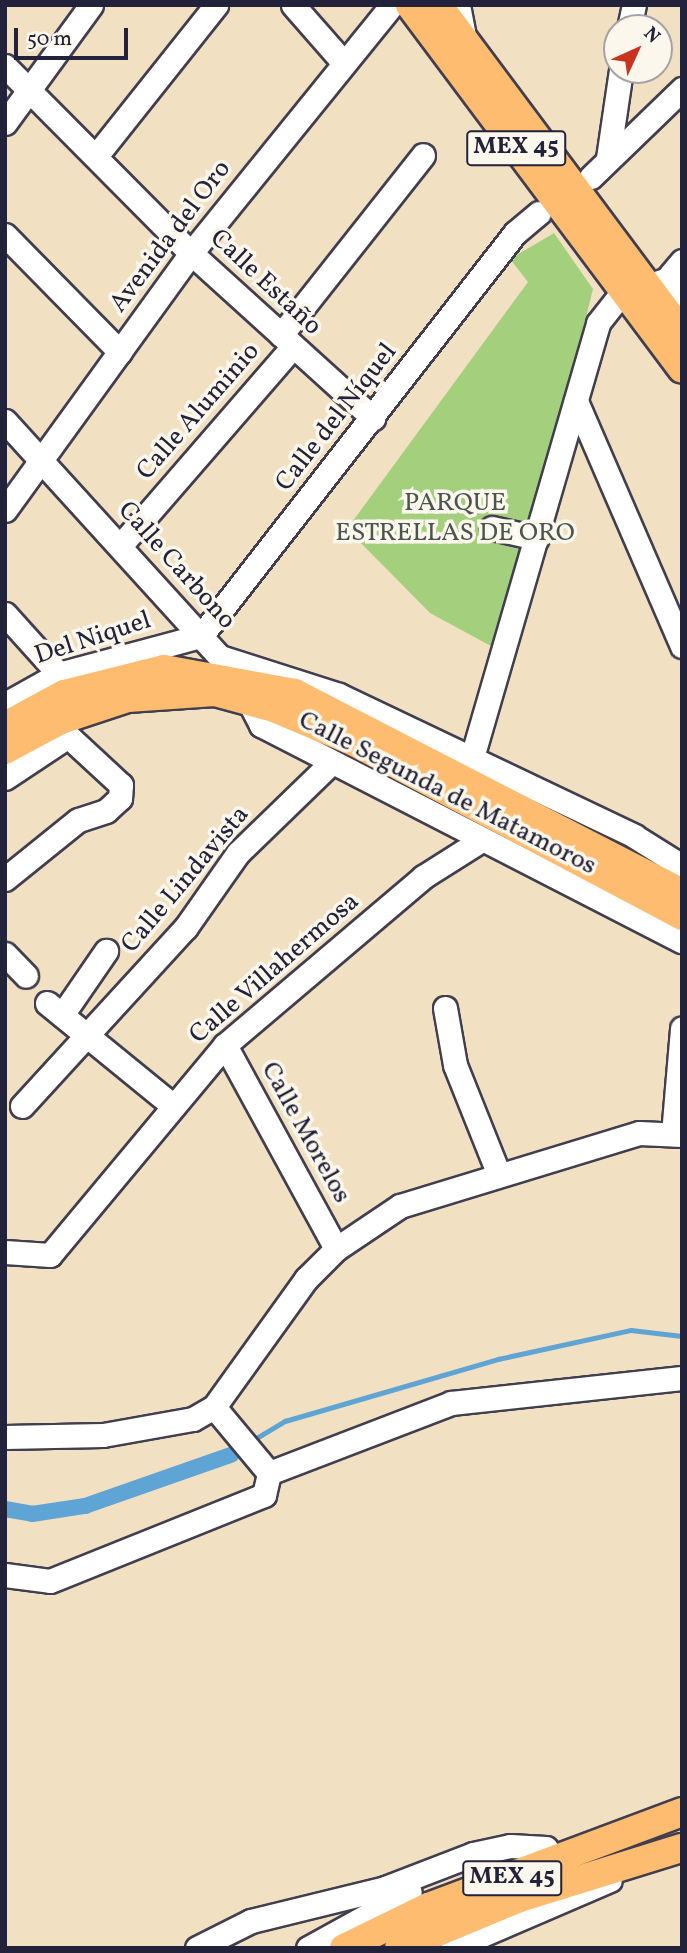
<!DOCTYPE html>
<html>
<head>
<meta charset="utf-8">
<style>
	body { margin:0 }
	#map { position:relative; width:687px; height:1953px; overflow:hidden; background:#f2e0c2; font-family:Vollkorn,serif }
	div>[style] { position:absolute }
	.green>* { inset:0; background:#a4d07d }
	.stream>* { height:4.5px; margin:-2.25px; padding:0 2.25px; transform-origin:2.25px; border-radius:2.25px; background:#5ea4d4 }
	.canal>* { height:16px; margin:-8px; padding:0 8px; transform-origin:8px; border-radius:8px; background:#5ea4d4 }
	.roads { filter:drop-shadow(2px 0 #413e4f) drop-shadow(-2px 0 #413e4f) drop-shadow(0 2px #413e4f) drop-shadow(0 -2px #413e4f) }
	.minor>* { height:23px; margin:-11.5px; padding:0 11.5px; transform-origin:11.5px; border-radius:11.5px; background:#fff }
	.major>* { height:28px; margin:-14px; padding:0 14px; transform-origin:14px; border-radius:14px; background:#fdbc6f }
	span { translate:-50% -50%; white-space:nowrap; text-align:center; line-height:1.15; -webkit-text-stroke:7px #fbf7ec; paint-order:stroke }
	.shield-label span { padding:2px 5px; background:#fbf7ec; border:2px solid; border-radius:5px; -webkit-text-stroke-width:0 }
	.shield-label { font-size:24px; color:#22223b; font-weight:700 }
	.street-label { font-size:26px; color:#22223b }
	.park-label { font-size:26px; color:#49564f }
	.frame { position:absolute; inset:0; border:7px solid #22223b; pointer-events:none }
	.north { position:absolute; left:603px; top:14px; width:70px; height:70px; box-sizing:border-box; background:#fbf7ec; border:2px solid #a4a2a5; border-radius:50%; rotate:45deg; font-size:19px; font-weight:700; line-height:28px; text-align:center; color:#22223b }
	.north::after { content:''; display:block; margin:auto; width:24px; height:32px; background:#c8321e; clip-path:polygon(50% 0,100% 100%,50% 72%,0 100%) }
	.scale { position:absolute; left:14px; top:28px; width:114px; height:32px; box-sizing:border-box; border:4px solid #22223b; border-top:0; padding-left:9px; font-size:21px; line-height:24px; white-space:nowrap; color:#22223b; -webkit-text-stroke:5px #fbf7ec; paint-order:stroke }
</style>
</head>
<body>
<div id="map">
	<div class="green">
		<div style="clip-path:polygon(554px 233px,593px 289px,502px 652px,430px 613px,347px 529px,528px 282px,510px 259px)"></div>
	</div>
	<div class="stream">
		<div style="left:255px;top:1439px;width:35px;rotate:-31deg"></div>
		<div style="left:285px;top:1421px;width:222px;rotate:-16.2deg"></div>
		<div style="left:498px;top:1359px;width:136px;rotate:-12.3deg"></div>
		<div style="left:631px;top:1330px;width:51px;rotate:6.7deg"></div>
	</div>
	<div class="canal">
		<div style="left:5px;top:1509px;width:27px;rotate:10deg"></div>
		<div style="left:32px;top:1514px;width:54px;rotate:-8.6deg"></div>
		<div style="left:85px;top:1506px;width:155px;rotate:-19.3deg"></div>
	</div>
	<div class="roads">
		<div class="minor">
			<div style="left:293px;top:5px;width:74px;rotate:48.8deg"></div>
			<div style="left:458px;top:5px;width:37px;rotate:79deg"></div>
			<div style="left:629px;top:28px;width:24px;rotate:-78deg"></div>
			<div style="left:5px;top:66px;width:264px;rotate:45.2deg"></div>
			<div style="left:191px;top:253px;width:246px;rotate:42.2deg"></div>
			<div style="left:5px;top:123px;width:146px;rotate:-53.9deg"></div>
			<div style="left:96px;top:156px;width:193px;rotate:-51.5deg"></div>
			<div style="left:608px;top:158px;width:89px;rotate:-81.6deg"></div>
			<div style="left:591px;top:177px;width:127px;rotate:-44deg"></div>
			<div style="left:5px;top:235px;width:164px;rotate:45.5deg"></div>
			<div style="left:666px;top:280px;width:26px;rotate:51deg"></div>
			<div style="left:646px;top:286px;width:21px;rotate:-17deg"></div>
			<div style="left:666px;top:280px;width:25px;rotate:-50deg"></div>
			<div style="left:281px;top:335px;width:229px;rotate:-51.7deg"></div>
			<div style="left:576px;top:401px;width:267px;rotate:66.6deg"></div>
			<div style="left:5px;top:421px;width:319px;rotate:47.7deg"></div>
			<div style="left:220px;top:657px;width:125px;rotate:17.7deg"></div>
			<div style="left:339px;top:695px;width:327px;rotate:25.5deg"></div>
			<div style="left:634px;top:836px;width:57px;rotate:32deg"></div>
			<div style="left:5px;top:510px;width:317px;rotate:-54.1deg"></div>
			<div style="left:191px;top:253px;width:319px;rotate:-51deg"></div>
			<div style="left:492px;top:528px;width:46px;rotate:12.5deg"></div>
			<div style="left:120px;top:546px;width:264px;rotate:-49.1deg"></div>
			<div style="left:5px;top:614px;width:81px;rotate:48deg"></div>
			<div style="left:242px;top:688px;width:42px;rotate:62.8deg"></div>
			<div style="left:261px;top:725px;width:473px;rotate:27.2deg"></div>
			<div style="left:5px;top:704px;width:62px;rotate:-29.1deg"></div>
			<div style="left:59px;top:674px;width:147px;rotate:-15deg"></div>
			<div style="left:201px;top:636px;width:511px;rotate:-52.08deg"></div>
			<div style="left:515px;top:233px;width:31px;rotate:-40deg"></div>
			<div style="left:471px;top:761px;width:456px;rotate:-73.8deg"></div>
			<div style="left:598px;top:323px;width:42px;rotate:-51.8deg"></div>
			<div style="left:5px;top:778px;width:76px;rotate:-33.7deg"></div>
			<div style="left:68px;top:736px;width:72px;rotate:42.8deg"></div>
			<div style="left:121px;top:785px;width:13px;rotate:94deg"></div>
			<div style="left:120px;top:798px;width:19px;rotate:137deg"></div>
			<div style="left:106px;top:811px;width:29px;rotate:162deg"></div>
			<div style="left:78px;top:820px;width:94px;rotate:141.1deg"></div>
			<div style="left:5px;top:954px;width:30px;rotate:46deg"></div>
			<div style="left:47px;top:1003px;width:161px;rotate:39.2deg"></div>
			<div style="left:445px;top:1008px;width:58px;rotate:80deg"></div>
			<div style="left:455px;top:1065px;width:118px;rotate:68.2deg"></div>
			<div style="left:62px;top:1015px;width:78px;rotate:-55.5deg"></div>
			<div style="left:225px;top:1045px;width:232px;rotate:61.4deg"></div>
			<div style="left:22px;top:1106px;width:243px;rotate:-47.5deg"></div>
			<div style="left:186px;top:927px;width:90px;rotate:-54.9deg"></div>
			<div style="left:238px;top:853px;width:129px;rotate:-44.1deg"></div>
			<div style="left:673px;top:1134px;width:106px;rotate:-85.1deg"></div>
			<div style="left:5px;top:1252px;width:45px;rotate:3.8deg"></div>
			<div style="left:50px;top:1255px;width:273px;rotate:-50.2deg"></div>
			<div style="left:225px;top:1045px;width:260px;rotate:-40.3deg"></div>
			<div style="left:423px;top:877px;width:67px;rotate:-32.3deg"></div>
			<div style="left:214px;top:1407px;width:86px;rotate:50.2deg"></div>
			<div style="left:5px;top:1437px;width:98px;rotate:-1.2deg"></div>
			<div style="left:103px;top:1435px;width:91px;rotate:-10.1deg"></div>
			<div style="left:193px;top:1419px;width:24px;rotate:-30deg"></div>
			<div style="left:214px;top:1407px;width:158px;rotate:-54.3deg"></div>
			<div style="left:306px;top:1279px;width:42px;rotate:-45deg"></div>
			<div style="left:336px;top:1249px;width:77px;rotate:-33.9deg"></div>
			<div style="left:400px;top:1206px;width:250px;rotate:-17deg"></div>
			<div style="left:639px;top:1133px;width:43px;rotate:2.7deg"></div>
			<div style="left:5px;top:1575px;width:45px;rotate:7.6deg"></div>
			<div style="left:50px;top:1581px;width:231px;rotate:-21.9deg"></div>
			<div style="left:264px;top:1495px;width:23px;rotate:-77deg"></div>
			<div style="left:269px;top:1473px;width:195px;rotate:-21deg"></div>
			<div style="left:451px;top:1403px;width:232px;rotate:-6.2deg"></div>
			<div style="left:197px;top:1948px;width:60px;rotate:-26.6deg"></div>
			<div style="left:251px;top:1921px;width:138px;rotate:-13.8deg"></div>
			<div style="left:385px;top:1888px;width:94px;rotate:-21.1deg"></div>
			<div style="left:473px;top:1854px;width:38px;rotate:-12deg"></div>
			<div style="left:510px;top:1846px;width:36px;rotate:3deg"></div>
			<div style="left:308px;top:1948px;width:116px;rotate:-28.8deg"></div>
			<div style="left:452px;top:1948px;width:172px;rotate:-23.3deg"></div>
		</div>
		<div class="major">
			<div style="left:410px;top:5px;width:454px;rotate:53.2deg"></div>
			<div style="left:438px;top:5px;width:408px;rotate:53.3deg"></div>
			<div style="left:5px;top:726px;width:67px;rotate:-28.5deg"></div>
			<div style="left:64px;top:694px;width:103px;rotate:-14deg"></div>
			<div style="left:164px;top:669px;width:133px;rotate:10.4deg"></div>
			<div style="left:295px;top:693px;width:436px;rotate:27.3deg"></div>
			<div style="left:5px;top:750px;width:64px;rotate:-28.2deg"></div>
			<div style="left:61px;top:720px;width:71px;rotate:-18.2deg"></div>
			<div style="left:128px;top:698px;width:87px;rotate:-3.9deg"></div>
			<div style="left:215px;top:692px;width:61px;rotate:15.2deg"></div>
			<div style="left:274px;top:708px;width:85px;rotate:22.9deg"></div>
			<div style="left:352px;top:741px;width:374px;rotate:27.9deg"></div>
			<div style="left:344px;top:1948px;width:93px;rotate:-26deg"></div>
			<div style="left:428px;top:1907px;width:271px;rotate:-20.5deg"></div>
			<div style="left:399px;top:1948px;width:131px;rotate:-22.5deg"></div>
			<div style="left:520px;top:1898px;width:170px;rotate:-17.2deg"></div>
		</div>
	</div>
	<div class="shield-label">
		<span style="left:516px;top:148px">MEX 45</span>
		<span style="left:512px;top:1878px">MEX 45</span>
	</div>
	<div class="street-label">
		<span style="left:171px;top:237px;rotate:-53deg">Avenida del Oro</span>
		<span style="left:265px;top:283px;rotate:43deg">Calle Estaño</span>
		<span style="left:199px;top:412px;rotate:-49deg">Calle Aluminio</span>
		<span style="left:337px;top:418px;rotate:-52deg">Calle del Níquel</span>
		<span style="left:176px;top:566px;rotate:48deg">Calle Carbono</span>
		<span style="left:93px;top:639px;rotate:-18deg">Del Niquel</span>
		<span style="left:447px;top:794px;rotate:27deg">Calle Segunda de Matamoros</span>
		<span style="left:186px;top:880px;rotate:-50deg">Calle Lindavista</span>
		<span style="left:275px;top:969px;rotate:-41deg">Calle Villahermosa</span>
		<span style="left:305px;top:1133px;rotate:61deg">Calle Morelos</span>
	</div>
	<div class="park-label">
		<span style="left:455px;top:519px">PARQUE<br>ESTRELLAS DE ORO</span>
	</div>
	<div class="frame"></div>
	<div class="north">N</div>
	<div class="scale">50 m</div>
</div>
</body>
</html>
